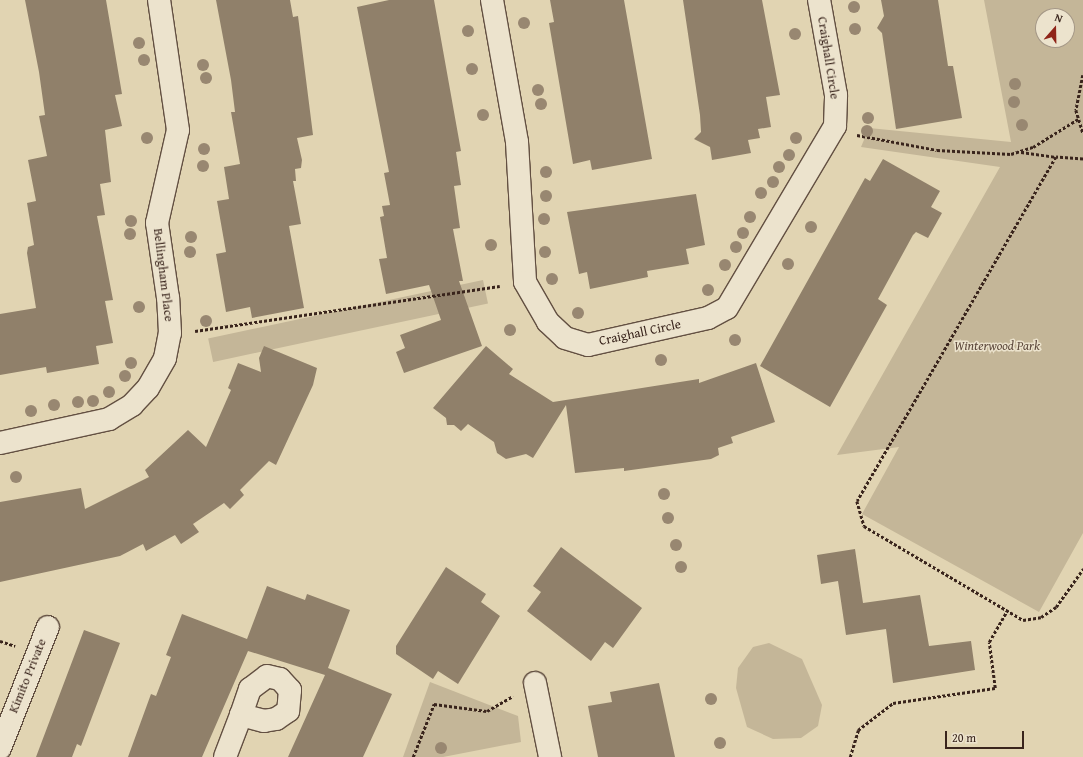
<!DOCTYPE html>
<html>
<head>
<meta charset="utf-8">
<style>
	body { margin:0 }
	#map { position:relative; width:1083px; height:757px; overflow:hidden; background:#e1d4b2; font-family:"Gentium Book Plus",serif }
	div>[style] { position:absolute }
	.green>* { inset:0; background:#c4b698; transform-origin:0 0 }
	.building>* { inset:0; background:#90806a }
	.path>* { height:2.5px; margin-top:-1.25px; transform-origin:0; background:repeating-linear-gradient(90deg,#39241c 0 3px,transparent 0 5px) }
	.roads { filter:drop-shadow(1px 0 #635042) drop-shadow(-1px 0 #635042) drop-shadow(0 1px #635042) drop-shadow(0 -1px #635042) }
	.minor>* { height:22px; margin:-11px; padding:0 11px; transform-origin:11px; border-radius:11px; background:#ece3cd }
	.trees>* { width:12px; height:12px; margin:-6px; border-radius:50%; background:#988771 }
	span { translate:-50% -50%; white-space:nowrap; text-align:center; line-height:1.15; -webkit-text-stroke:3px #ece3cd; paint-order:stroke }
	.street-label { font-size:13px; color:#39241c }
	.park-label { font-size:13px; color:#5c483b; font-style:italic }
	.north { position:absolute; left:1035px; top:8px; width:40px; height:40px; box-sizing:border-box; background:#ece3cd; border:1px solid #a49786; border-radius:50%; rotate:20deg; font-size:11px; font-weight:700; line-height:16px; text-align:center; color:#39241c }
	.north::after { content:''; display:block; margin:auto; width:14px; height:18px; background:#8f2418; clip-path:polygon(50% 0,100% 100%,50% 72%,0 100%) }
	.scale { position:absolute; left:945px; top:731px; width:79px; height:18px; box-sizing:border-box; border:2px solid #39241c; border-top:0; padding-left:5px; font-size:12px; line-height:14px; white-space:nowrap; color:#39241c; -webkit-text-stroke:3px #ece3cd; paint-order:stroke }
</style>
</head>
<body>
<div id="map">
	<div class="green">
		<div style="clip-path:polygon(evenodd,984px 0,1083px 0,1083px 533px,1039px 612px,862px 514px,899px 447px,837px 455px,1000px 167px,861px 147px,869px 128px,1011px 142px,984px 0,1043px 16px,1067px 16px,1067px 40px,1043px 40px,1043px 16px)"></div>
		<div style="left:483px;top:280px;width:24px;height:281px;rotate:78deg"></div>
		<div style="clip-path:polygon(769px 643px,802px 659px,822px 705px,818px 726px,801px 738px,773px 739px,747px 727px,736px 688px,738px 668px,753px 647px)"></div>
		<div style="clip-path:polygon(430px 682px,518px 716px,521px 742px,443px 757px,403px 757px)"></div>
	</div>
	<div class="building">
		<div style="clip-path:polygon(25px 0,106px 0,122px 94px,115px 95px,122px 126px,105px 130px,111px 182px,100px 184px,105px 215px,97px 216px,113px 300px,105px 301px,113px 343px,96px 346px,99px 364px,47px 373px,46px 367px,0 375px,0 314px,36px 308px,27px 253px,28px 247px,34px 245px,27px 203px,36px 201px,28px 160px,47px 156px,39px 116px,45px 115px,39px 72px)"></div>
		<div style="clip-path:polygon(216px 0,290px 0,293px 17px,298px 16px,313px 135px,297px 138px,302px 160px,301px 168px,295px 169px,296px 181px,293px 181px,301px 224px,289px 226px,304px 308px,252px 318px,250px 307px,226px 312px,216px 254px,226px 252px,217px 201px,229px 199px,224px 167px,240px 164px,231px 112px,235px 112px,231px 80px)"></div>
		<div style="clip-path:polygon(389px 0,434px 0,461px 151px,456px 152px,461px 185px,454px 186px,460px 228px,453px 229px,463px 281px,459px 281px,482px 346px,404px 373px,396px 352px,405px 348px,400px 335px,441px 320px,429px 285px,386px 294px,379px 259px,387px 258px,380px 217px,384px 216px,382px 206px,390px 205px,384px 173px,389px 172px,357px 7px)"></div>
		<div style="clip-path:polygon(550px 0,624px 0,652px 159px,592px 170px,590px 160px,573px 164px,549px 23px,554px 22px)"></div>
		<div style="clip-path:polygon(683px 0,762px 0,780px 95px,766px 97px,771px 127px,758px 129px,760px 138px,748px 140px,751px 153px,712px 160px,710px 147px,694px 139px,701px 132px,700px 115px)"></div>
		<div style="clip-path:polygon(881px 0,938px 0,948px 66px,953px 66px,962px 118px,896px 129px,882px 33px,877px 28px,884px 16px)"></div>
		<div style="clip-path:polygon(883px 159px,940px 191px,931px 207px,942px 213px,928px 238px,916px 232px,913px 235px,878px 299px,887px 305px,830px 407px,760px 366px,865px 178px,870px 181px)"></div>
		<div style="clip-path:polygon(696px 194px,705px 245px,686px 249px,689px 264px,647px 271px,648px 277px,590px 289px,587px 272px,579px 274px,567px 212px)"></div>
		<div style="clip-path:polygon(264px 346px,317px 368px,313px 385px,276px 465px,269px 461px,240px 490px,244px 495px,230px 509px,224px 503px,193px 524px,199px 532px,181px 544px,175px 535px,146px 551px,143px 544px,120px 556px,0 582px,0 502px,81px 488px,85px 509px,149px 477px,145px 470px,188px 430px,206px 447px,231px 390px,228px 388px,238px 363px,261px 372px,259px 358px)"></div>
		<div style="clip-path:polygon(486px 346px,513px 369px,509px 374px,553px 402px,699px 379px,699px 383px,756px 363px,775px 422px,731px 437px,733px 443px,718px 448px,719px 455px,711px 459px,624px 471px,624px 468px,575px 473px,566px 405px,533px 458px,526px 454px,506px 459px,497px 453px,494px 442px,468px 424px,461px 431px,454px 425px,447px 425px,446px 418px,433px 408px)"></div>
		<div style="clip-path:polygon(561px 547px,642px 608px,613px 648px,605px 642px,591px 661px,527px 611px,541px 592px,533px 586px)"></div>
		<div style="clip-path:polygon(855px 549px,863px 603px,920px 595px,929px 646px,971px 641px,975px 670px,893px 683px,886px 629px,846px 635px,838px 581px,821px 584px,817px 555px)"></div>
		<div style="clip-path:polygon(446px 567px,486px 594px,481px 602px,500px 616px,458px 684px,438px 671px,433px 679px,396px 654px,396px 646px)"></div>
		<div style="clip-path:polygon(267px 586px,305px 600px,307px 594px,350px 610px,328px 668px,392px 694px,363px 757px,288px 757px,325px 675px,248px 651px,202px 757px,128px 757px,151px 694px,156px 696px,171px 657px,166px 655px,182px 614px,247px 639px)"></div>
		<div style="clip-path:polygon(84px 630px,120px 643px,81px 746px,77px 744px,72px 757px,36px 757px)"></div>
		<div style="clip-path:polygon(659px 683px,675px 757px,598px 757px,588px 706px,612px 702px,610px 692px)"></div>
	</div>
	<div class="path">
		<div style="left:1083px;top:75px;width:36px;rotate:101deg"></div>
		<div style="left:1076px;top:110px;width:24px;rotate:73deg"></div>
		<div style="left:857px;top:135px;width:81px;rotate:10.6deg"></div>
		<div style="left:937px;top:150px;width:74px;rotate:3.1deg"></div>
		<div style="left:1011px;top:154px;width:23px;rotate:-18deg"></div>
		<div style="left:1033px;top:147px;width:53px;rotate:-31.9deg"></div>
		<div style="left:1021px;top:152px;width:35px;rotate:8deg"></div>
		<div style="left:1083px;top:159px;width:27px;rotate:-176deg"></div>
		<div style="left:1056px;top:157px;width:397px;rotate:120deg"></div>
		<div style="left:857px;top:501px;width:26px;rotate:74deg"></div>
		<div style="left:864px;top:526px;width:185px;rotate:30.6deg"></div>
		<div style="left:1023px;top:620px;width:18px;rotate:-9deg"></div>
		<div style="left:1041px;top:617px;width:18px;rotate:-34deg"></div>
		<div style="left:1056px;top:607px;width:47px;rotate:-54.6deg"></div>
		<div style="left:195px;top:331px;width:308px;rotate:-8.4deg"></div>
		<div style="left:0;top:641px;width:16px;rotate:18deg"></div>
		<div style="left:413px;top:757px;width:57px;rotate:-68.4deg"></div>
		<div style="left:434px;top:704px;width:53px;rotate:7.5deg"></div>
		<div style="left:487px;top:711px;width:30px;rotate:-30deg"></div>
		<div style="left:850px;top:757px;width:28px;rotate:-73deg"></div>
		<div style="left:858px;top:730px;width:44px;rotate:-37.6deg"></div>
		<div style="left:893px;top:703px;width:103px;rotate:-8.4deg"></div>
		<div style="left:995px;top:688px;width:46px;rotate:-97.4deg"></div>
		<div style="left:989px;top:642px;width:36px;rotate:-60deg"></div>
	</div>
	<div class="roads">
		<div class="minor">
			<div style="left:492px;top:0;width:144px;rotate:80deg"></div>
			<div style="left:517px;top:142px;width:140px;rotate:86.7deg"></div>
			<div style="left:525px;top:282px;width:46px;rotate:60.1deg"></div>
			<div style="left:548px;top:322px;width:23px;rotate:43deg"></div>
			<div style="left:565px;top:338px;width:24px;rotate:17deg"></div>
			<div style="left:588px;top:345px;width:123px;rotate:-12.7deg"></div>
			<div style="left:708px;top:318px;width:21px;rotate:-28deg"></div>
			<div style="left:727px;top:308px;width:212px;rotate:-59.3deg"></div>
			<div style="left:835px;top:126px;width:31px;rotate:-88deg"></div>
			<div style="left:836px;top:95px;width:97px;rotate:-100.1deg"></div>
			<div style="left:0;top:443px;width:112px;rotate:-12.4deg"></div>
			<div style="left:109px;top:419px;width:27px;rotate:-31deg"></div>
			<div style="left:132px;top:405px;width:23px;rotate:-47deg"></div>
			<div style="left:148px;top:388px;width:34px;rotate:-60deg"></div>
			<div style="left:165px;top:358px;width:25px;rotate:-79deg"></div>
			<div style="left:170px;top:333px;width:35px;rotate:-93deg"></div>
			<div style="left:168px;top:298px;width:76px;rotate:-98.3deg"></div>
			<div style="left:157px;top:223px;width:95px;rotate:-77.3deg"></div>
			<div style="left:178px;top:130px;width:131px;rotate:-98.3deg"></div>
			<div style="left:267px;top:676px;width:13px;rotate:13deg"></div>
			<div style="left:280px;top:679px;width:15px;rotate:48deg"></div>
			<div style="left:290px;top:690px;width:21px;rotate:95deg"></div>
			<div style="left:288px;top:711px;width:14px;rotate:146deg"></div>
			<div style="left:276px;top:719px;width:12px;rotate:171deg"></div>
			<div style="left:264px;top:721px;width:24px;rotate:-165deg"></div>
			<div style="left:241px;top:715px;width:28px;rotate:-71deg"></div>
			<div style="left:250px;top:689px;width:21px;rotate:-37deg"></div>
			<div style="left:535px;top:683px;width:76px;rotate:78.5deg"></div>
			<div style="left:0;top:748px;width:130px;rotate:-68.4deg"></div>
			<div style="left:225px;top:757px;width:45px;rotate:-69.1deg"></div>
		</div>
	</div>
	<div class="trees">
		<div style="left:854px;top:7px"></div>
		<div style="left:524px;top:23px"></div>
		<div style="left:855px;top:29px"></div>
		<div style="left:468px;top:31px"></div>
		<div style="left:795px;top:34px"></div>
		<div style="left:139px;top:43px"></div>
		<div style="left:144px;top:60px"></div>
		<div style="left:203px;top:65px"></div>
		<div style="left:472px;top:69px"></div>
		<div style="left:206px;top:78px"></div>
		<div style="left:1015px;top:84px"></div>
		<div style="left:538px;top:90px"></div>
		<div style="left:1014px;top:102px"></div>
		<div style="left:541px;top:104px"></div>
		<div style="left:483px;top:115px"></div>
		<div style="left:868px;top:118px"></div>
		<div style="left:1022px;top:125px"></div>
		<div style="left:867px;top:131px"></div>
		<div style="left:147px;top:138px"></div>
		<div style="left:796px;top:138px"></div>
		<div style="left:204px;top:149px"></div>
		<div style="left:789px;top:155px"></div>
		<div style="left:203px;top:166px"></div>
		<div style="left:779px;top:167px"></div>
		<div style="left:546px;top:172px"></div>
		<div style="left:773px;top:182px"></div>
		<div style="left:761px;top:193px"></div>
		<div style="left:546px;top:196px"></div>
		<div style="left:750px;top:217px"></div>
		<div style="left:544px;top:219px"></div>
		<div style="left:131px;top:221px"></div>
		<div style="left:811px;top:227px"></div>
		<div style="left:743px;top:233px"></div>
		<div style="left:130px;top:234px"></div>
		<div style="left:191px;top:237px"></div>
		<div style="left:491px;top:245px"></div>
		<div style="left:736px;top:247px"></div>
		<div style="left:190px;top:252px"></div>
		<div style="left:545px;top:252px"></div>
		<div style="left:788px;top:264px"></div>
		<div style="left:725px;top:265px"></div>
		<div style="left:552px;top:279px"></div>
		<div style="left:708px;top:290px"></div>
		<div style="left:139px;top:307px"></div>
		<div style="left:578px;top:313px"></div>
		<div style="left:206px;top:321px"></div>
		<div style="left:510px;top:330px"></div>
		<div style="left:735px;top:340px"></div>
		<div style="left:661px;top:360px"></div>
		<div style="left:131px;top:363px"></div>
		<div style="left:125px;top:376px"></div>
		<div style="left:109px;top:392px"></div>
		<div style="left:93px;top:401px"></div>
		<div style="left:78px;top:402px"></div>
		<div style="left:54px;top:405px"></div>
		<div style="left:31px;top:411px"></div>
		<div style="left:16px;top:477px"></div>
		<div style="left:664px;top:494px"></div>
		<div style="left:668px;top:518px"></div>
		<div style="left:676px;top:545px"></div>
		<div style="left:681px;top:567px"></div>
		<div style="left:711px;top:699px"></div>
		<div style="left:720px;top:743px"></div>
		<div style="left:441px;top:748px"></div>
	</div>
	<div class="street-label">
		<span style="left:828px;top:58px;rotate:81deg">Craighall Circle</span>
		<span style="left:163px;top:275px;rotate:83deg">Bellingham Place</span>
		<span style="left:640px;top:333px;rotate:-12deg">Craighall Circle</span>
		<span style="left:28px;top:676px;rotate:-68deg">Kimito Private</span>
	</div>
	<div class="park-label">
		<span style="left:997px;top:346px">Winterwood Park</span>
	</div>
	<div class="north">N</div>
	<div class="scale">20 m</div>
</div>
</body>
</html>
